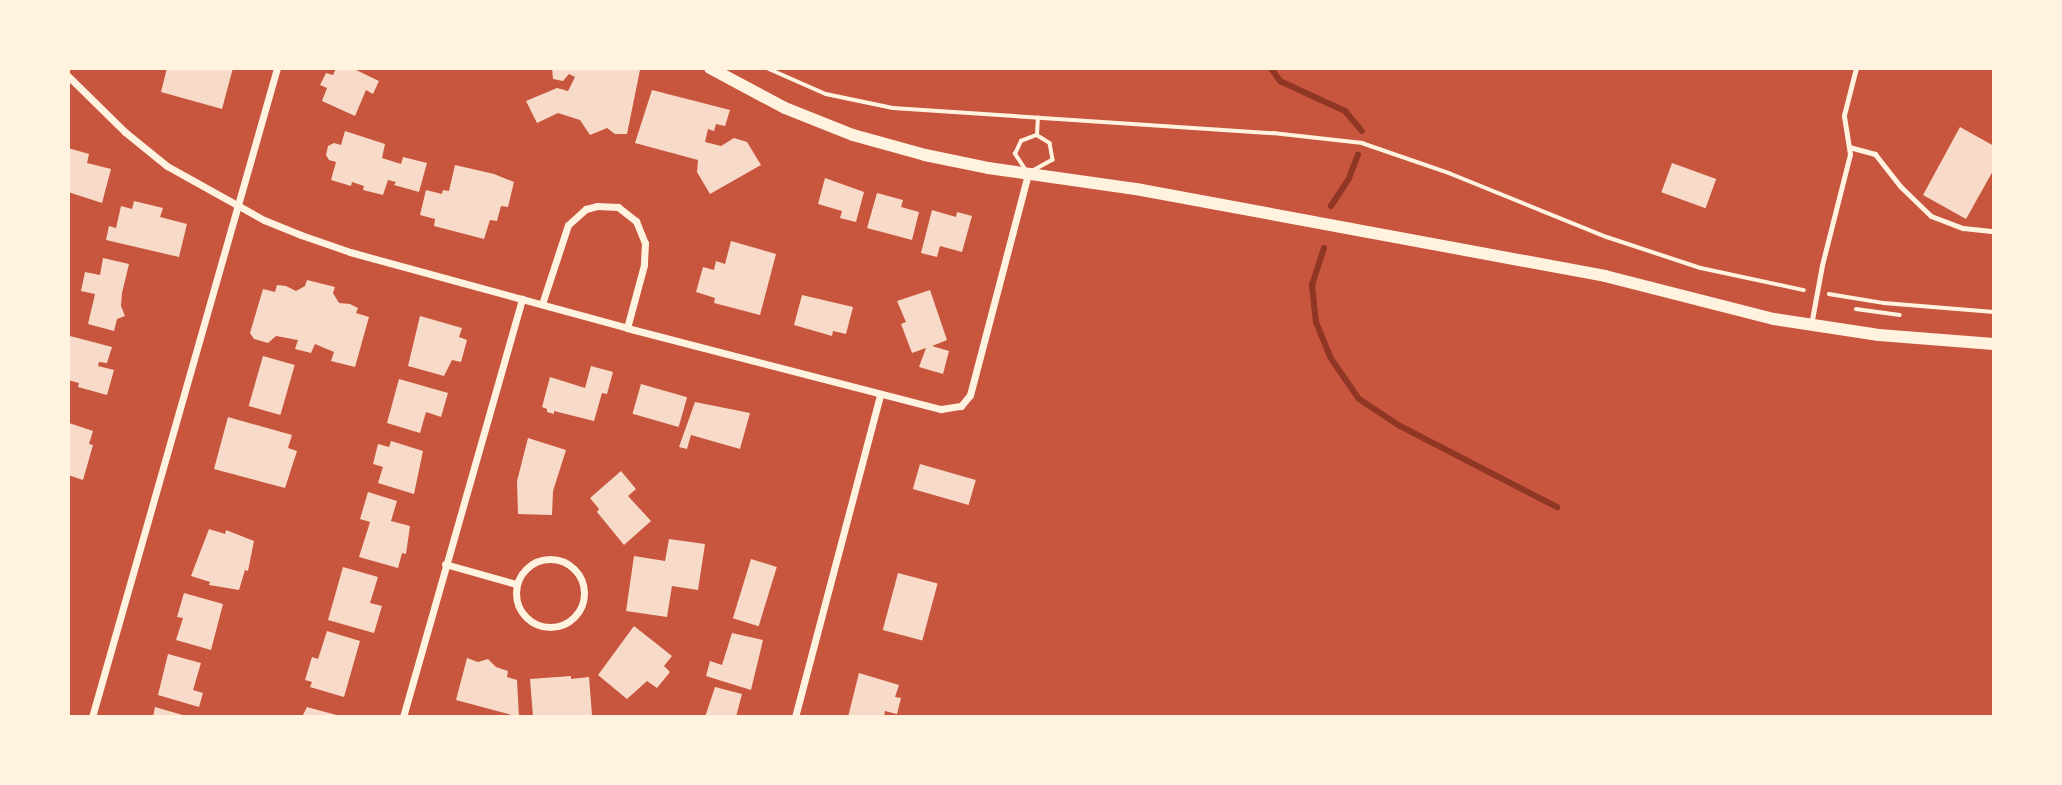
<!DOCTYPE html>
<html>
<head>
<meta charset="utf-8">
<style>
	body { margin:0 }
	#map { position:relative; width:2062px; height:785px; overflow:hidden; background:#c8553d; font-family:Arial,sans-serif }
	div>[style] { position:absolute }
	.stream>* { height:6px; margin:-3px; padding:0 3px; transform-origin:3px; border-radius:3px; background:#8f3625 }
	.building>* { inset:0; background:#f7dbc8; transform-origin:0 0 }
	.path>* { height:3.5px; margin:-1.75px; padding:0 1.75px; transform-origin:1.75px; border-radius:1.75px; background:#fff3e0 }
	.service>* { height:5px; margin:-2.5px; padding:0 2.5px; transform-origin:2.5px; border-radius:2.5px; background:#fff3e0 }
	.minor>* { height:7px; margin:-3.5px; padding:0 3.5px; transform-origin:3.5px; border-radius:3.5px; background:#fff3e0 }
	.minor>.ring { margin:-3.5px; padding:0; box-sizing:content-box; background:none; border:7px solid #fff3e0; border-radius:50% }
	.tertiary>* { height:12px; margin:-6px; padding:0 6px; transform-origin:6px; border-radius:6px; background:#fff3e0 }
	span { translate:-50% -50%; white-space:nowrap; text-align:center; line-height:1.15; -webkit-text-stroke:5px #fff3e0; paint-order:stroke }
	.frame { position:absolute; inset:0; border:70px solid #fff3e0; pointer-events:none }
</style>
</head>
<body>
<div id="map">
	<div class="stream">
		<div style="left:1271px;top:68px;width:16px;rotate:55deg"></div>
		<div style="left:1280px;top:81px;width:72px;rotate:24.8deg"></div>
		<div style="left:1345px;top:111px;width:26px;rotate:50deg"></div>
		<div style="left:1331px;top:206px;width:33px;rotate:-57deg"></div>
		<div style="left:1349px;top:178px;width:25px;rotate:-69deg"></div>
		<div style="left:1324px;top:248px;width:39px;rotate:108deg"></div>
		<div style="left:1312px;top:285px;width:37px;rotate:84deg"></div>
		<div style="left:1316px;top:322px;width:38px;rotate:68deg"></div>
		<div style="left:1330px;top:357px;width:51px;rotate:55.4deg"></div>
		<div style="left:1359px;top:399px;width:49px;rotate:33.4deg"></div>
		<div style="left:1400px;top:426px;width:177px;rotate:27.3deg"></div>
	</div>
	<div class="building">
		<div style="clip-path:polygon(167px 68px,233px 68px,222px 109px,161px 92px)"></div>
		<div style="clip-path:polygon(336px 68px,352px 68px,379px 81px,373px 94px,366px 90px,355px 116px,322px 101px,327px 88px,320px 85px,326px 73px,333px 75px)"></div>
		<div style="clip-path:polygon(552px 68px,640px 70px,627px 134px,615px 134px,607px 128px,590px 135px,580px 120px,558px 113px,537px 123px,526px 101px,557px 88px,568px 91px,575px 77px,569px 74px,563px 81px,553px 79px)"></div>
		<div style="clip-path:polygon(652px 90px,730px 110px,725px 126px,716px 124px,714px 131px,708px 129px,705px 142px,721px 146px,734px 138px,747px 142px,761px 165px,710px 194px,697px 172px,698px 160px,635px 143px)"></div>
		<div style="clip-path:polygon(1960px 127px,1994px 146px,1994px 169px,1966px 219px,1923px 195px)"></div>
		<div style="clip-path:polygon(345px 131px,385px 144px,382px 158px,401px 164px,403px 157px,427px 163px,419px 192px,394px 185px,396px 182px,388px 180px,383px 195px,363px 190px,364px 186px,352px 182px,351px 186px,331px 180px,336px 162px,329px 160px,326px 155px,328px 146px,334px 143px,341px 145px)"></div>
		<div style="clip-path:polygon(68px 148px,89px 154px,87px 163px,111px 169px,102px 203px,68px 192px)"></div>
		<div style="left:1672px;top:163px;width:47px;height:31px;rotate:20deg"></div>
		<div style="clip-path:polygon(455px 165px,494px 174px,514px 182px,508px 207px,501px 206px,497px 221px,490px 220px,484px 239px,434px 226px,435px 219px,420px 215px,426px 190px,442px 194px,443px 190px,449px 191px)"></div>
		<div style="clip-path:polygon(825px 178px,864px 192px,856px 222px,840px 218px,842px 211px,818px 204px)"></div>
		<div style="clip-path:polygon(877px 193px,903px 200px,901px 207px,919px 212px,912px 240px,867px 228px)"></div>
		<div style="clip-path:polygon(134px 201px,163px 208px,160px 217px,187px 224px,179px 257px,106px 240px,109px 226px,116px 228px,121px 206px,132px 209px)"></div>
		<div style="clip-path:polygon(932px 210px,956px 217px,957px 212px,972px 216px,962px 252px,940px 246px,937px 257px,921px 253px)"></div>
		<div style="clip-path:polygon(731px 241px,776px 254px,760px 315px,714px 303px,715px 298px,696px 292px,703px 267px,714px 270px,716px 261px,725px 264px)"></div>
		<div style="clip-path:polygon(103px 258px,129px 264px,122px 293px,121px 306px,125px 316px,117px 319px,114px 331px,88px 324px,95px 294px,81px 291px,85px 272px,100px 275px)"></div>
		<div style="clip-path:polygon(307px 280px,335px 287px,333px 293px,339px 303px,350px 304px,358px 308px,356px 313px,369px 317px,355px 367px,331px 361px,334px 352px,315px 344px,311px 353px,295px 349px,298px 340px,276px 336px,268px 343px,254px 339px,250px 333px,263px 289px,275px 292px,277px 285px,286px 286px,296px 291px,305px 286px)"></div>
		<div style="clip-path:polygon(930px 290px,947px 340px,932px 346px,949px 351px,943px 374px,919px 367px,926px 348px,912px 353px,901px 324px,906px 322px,897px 301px)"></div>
		<div style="clip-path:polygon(802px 295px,853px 307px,846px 334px,833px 331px,832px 336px,794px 325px)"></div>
		<div style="clip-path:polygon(420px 316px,462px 328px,459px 337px,467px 340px,461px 362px,452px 360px,444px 376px,408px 366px)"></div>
		<div style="clip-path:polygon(70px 336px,112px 347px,107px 363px,99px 362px,98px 366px,114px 370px,107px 395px,78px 387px,79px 383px,68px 380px)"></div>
		<div style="left:263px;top:356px;width:33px;height:52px;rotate:16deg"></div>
		<div style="clip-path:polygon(591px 366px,613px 372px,607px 394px,602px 393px,594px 421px,554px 411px,554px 414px,547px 412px,547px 409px,542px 407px,550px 377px,585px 388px)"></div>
		<div style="clip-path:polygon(399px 379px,448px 393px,441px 417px,426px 412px,420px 433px,387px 423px)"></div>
		<div style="left:641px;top:384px;width:48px;height:31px;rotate:16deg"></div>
		<div style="clip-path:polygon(695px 402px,750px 413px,740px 449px,691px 435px,687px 449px,679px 447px)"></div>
		<div style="clip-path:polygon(228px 417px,292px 435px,288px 448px,297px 451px,285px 488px,214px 469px)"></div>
		<div style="clip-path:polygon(69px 423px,93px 431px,89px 444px,93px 445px,83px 480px,68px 475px)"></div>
		<div style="clip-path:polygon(528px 438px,566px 450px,553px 491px,552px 515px,518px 514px,517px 481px)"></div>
		<div style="clip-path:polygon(391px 441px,423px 451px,414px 494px,378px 483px,383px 467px,373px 464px,378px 444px,389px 447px)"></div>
		<div style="left:920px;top:464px;width:58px;height:26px;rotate:16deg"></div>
		<div style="clip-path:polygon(621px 471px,636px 489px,628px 496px,651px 521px,624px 545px,597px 512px,599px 509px,590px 498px)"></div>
		<div style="clip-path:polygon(368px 492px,397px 501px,391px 521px,410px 526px,406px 554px,402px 553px,398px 568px,359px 557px,370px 522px,360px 519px)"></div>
		<div style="clip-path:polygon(209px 529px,225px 534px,226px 530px,254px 541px,248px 571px,245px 570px,239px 590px,209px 585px,210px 582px,191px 576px)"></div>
		<div style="clip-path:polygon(669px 539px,705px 544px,698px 590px,672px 586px,667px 617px,626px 611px,634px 556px,665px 561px)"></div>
		<div style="left:751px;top:559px;width:27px;height:62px;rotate:17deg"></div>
		<div style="clip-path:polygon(343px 567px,378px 577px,370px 603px,382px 606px,374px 633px,328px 620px)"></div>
		<div style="left:898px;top:573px;width:41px;height:59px;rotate:15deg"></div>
		<div style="clip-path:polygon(184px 593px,223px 604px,211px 650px,176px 640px,183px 618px,177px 617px)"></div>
		<div style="clip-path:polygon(634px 626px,672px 656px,664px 666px,670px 672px,657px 688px,647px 681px,627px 699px,598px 675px)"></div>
		<div style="clip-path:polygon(327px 631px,360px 641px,344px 697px,310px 687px,312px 682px,305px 680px,312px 657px,318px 659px)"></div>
		<div style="clip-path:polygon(732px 633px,763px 640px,751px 690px,706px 676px,710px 661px,722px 665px)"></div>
		<div style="clip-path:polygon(168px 654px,201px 663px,193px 690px,203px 693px,199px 707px,158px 695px)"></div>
		<div style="clip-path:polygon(467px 658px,478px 662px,488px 659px,496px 667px,508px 671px,507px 677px,517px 680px,519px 717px,456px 700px)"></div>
		<div style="clip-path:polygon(859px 673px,899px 685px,895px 697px,901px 698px,897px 714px,885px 711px,884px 717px,848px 717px)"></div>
		<div style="clip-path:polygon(571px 676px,571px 679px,589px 677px,592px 715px,533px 717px,530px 679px)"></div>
		<div style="clip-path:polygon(715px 687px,742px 694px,736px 717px,705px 717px)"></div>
		<div style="clip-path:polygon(155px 707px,186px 716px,186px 717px,153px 717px)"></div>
		<div style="clip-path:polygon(307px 707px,340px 716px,340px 717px,302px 717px)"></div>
	</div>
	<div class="path">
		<div style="left:767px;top:68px;width:64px;rotate:23.8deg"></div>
		<div style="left:826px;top:94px;width:68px;rotate:11.8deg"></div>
		<div style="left:893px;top:108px;width:381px;rotate:3.8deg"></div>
		<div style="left:1273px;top:133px;width:90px;rotate:6.4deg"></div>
		<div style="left:1362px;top:143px;width:92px;rotate:19deg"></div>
		<div style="left:1449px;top:173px;width:170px;rotate:22.1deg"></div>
		<div style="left:1607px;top:237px;width:99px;rotate:18.3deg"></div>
		<div style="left:1701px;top:268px;width:105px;rotate:12.1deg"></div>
		<div style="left:1037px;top:135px;width:15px;rotate:32deg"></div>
		<div style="left:1050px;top:143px;width:17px;rotate:80deg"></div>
		<div style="left:1053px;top:160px;width:29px;rotate:151deg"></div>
		<div style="left:1028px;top:174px;width:24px;rotate:-123deg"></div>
		<div style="left:1015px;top:154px;width:14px;rotate:-65deg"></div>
		<div style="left:1021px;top:141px;width:17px;rotate:-21deg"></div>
		<div style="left:1037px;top:135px;width:17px;rotate:-87deg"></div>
		<div style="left:1829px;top:294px;width:56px;rotate:9.3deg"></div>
		<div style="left:1884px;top:303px;width:110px;rotate:4.7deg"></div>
		<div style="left:1856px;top:309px;width:44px;rotate:7.8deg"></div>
	</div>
	<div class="service">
		<div style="left:1849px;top:147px;width:27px;rotate:15deg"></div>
		<div style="left:1875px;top:154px;width:41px;rotate:52deg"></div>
		<div style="left:1900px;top:186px;width:43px;rotate:44.1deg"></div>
		<div style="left:1931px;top:216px;width:34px;rotate:21deg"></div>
		<div style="left:1963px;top:228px;width:31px;rotate:6deg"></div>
		<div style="left:1811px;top:325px;width:61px;rotate:-79.6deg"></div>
		<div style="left:1822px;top:265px;width:114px;rotate:-75.8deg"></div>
		<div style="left:1850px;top:154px;width:39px;rotate:-99deg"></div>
		<div style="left:1844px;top:115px;width:49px;rotate:-75.7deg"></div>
	</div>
	<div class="minor">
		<div style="left:68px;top:76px;width:80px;rotate:44.5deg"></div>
		<div style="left:125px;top:132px;width:54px;rotate:39deg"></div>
		<div style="left:167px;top:166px;width:111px;rotate:29.1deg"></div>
		<div style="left:264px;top:220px;width:40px;rotate:22deg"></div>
		<div style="left:301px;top:235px;width:52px;rotate:19.1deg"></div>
		<div style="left:350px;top:252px;width:287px;rotate:15.3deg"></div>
		<div style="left:627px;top:328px;width:324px;rotate:14.5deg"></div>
		<div style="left:941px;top:409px;width:20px;rotate:-9deg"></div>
		<div style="left:961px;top:406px;width:14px;rotate:-51deg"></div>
		<div style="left:970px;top:395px;width:228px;rotate:-75.3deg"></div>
		<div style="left:542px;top:304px;width:83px;rotate:-71.8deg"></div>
		<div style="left:568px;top:225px;width:24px;rotate:-42deg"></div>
		<div style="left:586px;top:209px;width:11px;rotate:-15deg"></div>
		<div style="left:597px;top:206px;width:21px;rotate:3deg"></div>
		<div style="left:618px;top:207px;width:23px;rotate:38deg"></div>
		<div style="left:636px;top:221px;width:24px;rotate:68deg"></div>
		<div style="left:645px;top:243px;width:22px;rotate:93deg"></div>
		<div style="left:644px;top:265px;width:65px;rotate:105.1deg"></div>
		<div class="ring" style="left:516px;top:559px;width:61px;height:61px"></div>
		<div style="left:445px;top:564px;width:74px;rotate:15.7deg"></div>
		<div style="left:92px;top:717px;width:675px;rotate:-74.09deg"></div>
		<div style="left:403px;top:717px;width:435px;rotate:-74.1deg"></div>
		<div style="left:795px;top:717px;width:332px;rotate:-75.2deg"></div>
	</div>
	<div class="tertiary">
		<div style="left:710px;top:68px;width:85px;rotate:28.1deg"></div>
		<div style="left:785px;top:108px;width:73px;rotate:21.7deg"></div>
		<div style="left:853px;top:135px;width:75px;rotate:15.5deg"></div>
		<div style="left:925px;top:155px;width:64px;rotate:11.7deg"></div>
		<div style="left:988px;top:168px;width:149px;rotate:8.1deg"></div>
		<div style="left:1136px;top:189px;width:477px;rotate:10.5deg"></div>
		<div style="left:1605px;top:276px;width:174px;rotate:14.3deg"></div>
		<div style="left:1774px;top:319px;width:106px;rotate:8.7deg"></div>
		<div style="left:1879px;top:335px;width:115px;rotate:4.5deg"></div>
	</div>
	<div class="frame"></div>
</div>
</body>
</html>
